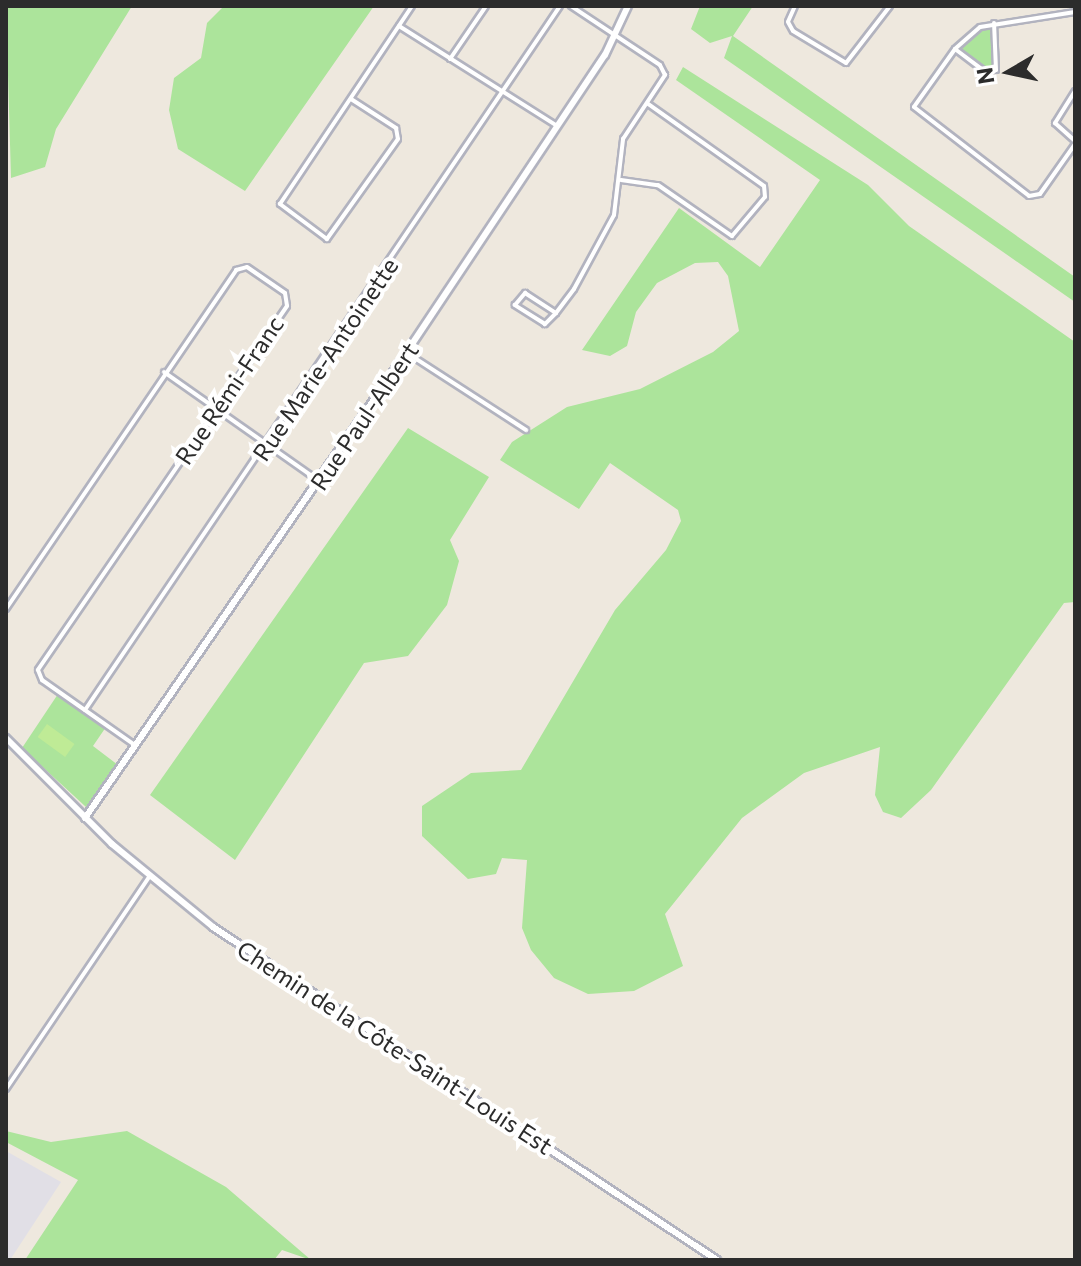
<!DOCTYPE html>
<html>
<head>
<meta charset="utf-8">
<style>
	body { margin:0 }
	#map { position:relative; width:1081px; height:1266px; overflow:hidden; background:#eee8de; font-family:Commissioner,sans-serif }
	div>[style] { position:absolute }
	.industrial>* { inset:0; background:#e1dfe6 }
	.green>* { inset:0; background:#ace49b }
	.pitch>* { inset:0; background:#bfeb96; transform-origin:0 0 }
	.roads { filter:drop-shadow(2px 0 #b2b3bf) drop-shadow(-2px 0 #b2b3bf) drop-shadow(0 2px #b2b3bf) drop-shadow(0 -2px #b2b3bf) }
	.street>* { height:4px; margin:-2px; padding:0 2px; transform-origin:2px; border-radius:2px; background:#fff }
	.secondary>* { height:6px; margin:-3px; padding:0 3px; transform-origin:3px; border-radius:3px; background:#fff }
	span { translate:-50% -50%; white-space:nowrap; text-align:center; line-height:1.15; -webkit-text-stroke:8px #fff; paint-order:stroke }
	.street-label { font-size:24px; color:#2c2c2c }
	.frame { position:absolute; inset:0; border:8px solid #2c2c2c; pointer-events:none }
	.north { position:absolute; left:969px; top:32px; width:80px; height:80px; -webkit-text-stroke:6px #fff; paint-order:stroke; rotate:261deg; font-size:22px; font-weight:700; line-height:32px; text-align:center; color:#2c2c2c }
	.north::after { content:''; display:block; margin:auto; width:28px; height:36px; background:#2c2c2c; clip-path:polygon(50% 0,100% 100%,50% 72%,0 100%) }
</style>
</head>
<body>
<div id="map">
	<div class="industrial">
		<div style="clip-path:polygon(6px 1151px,61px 1182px,10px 1260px,6px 1260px)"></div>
	</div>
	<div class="green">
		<div style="clip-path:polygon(6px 6px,132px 6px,56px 129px,45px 167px,11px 178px)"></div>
		<div style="clip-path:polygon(224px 6px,374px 6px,245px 191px,178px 149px,169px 110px,174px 78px,201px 58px,207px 23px)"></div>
		<div style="clip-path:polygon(700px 6px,753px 6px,733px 36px,1075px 277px,1075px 302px,724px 58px,732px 36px,710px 43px,691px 29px)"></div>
		<div style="clip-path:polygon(994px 23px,997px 65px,988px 73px,955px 49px)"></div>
		<div style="clip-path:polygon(683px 67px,868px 185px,909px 226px,1075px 342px,1075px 602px,1064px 603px,931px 790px,901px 818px,883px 812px,875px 795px,880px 747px,804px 773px,742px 818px,665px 914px,683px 966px,634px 991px,588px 994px,554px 978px,531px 950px,522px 928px,527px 860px,502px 858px,496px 874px,468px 879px,422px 836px,422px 806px,471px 773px,521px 770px,615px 610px,666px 550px,681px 521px,678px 510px,610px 463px,579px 509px,500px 460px,512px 442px,567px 407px,640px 389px,713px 352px,739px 331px,728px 276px,718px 262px,695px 263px,657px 283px,636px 312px,627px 346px,610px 356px,582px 350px,679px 208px,760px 267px,820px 180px,676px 80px)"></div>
		<div style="clip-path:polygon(408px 428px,489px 477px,450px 540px,459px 561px,447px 605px,408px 656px,364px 663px,235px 860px,150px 795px)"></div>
		<div style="clip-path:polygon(58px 694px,106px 727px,93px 746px,118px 765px,86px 807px,22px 748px)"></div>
		<div style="clip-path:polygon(6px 1131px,51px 1142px,127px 1131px,226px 1187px,311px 1260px,282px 1250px,274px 1260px,25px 1260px,78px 1180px,6px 1142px)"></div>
	</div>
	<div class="pitch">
		<div style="left:47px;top:724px;width:34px;height:16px;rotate:36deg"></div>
	</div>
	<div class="roads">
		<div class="street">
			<div style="left:795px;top:6px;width:17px;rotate:114deg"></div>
			<div style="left:788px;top:22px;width:10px;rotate:61deg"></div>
			<div style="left:793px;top:31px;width:62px;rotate:31.1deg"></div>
			<div style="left:846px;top:63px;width:72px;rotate:-52.3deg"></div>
			<div style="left:1075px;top:12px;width:96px;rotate:171deg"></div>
			<div style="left:980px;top:27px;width:33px;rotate:139deg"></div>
			<div style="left:955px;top:49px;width:71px;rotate:125.3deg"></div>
			<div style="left:914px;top:107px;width:145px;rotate:37.7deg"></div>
			<div style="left:1029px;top:196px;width:11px;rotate:-10deg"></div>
			<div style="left:1040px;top:194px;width:61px;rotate:-55deg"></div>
			<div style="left:399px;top:26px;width:187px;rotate:32.3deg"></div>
			<div style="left:955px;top:49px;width:36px;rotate:37deg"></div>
			<div style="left:984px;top:71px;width:12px;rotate:-5deg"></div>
			<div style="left:996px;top:70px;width:47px;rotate:-92.4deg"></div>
			<div style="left:450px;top:59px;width:64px;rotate:-55.8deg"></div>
			<div style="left:1075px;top:91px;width:38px;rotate:122deg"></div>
			<div style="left:1055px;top:123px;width:27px;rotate:42deg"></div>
			<div style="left:351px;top:99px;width:54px;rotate:32.8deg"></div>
			<div style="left:396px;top:128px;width:11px;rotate:80deg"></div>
			<div style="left:398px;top:139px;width:123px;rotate:125.4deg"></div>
			<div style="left:327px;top:239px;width:59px;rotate:-143.3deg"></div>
			<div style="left:280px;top:204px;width:238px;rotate:-56.3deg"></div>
			<div style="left:621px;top:180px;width:37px;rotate:8deg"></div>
			<div style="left:658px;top:185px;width:90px;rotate:34.6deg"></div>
			<div style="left:732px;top:236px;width:51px;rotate:-49.8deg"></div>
			<div style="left:765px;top:197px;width:11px;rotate:-95deg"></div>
			<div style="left:764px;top:186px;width:142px;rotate:-144.7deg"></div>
			<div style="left:556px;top:313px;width:16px;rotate:135deg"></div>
			<div style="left:545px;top:324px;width:36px;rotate:-148deg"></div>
			<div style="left:515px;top:305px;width:16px;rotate:-50deg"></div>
			<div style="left:525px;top:293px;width:37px;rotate:33deg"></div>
			<div style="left:556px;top:313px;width:30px;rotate:-53deg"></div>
			<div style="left:574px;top:289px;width:84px;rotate:-61.6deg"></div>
			<div style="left:614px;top:215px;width:77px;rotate:-83.2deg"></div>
			<div style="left:623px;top:139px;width:77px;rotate:-56.7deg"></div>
			<div style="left:665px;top:75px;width:11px;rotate:-117deg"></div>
			<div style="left:660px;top:65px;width:107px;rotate:-146.5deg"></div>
			<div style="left:407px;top:353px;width:142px;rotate:32.9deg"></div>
			<div style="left:164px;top:372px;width:189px;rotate:35.1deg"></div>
			<div style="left:6px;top:609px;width:410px;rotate:-55.8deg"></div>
			<div style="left:236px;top:270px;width:11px;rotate:-15deg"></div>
			<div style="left:247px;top:267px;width:46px;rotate:34.4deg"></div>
			<div style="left:285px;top:293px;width:13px;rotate:81deg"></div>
			<div style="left:287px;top:306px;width:441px;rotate:124.4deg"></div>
			<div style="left:38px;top:670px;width:11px;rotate:68deg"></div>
			<div style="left:42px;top:680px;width:113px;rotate:35deg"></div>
			<div style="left:85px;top:710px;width:849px;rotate:-55.99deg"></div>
			<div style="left:6px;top:1089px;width:256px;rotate:-56deg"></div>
		</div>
		<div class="secondary">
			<div style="left:6px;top:738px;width:150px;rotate:45deg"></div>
			<div style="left:112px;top:844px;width:131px;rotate:39.4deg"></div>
			<div style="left:213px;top:927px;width:604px;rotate:33.45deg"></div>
			<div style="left:85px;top:818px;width:565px;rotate:-55.38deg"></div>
			<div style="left:406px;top:353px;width:358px;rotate:-56.3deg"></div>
			<div style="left:605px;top:55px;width:54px;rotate:-64.9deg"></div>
		</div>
	</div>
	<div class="street-label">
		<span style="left:325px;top:359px;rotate:-56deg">Rue Marie-Antoinette</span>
		<span style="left:229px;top:390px;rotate:-56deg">Rue Rémi-Franc</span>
		<span style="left:364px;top:416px;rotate:-56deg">Rue Paul-Albert</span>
		<span style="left:395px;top:1047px;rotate:33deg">Chemin de la Côte-Saint-Louis Est</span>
	</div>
	<div class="frame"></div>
	<div class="north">N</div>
</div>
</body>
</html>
